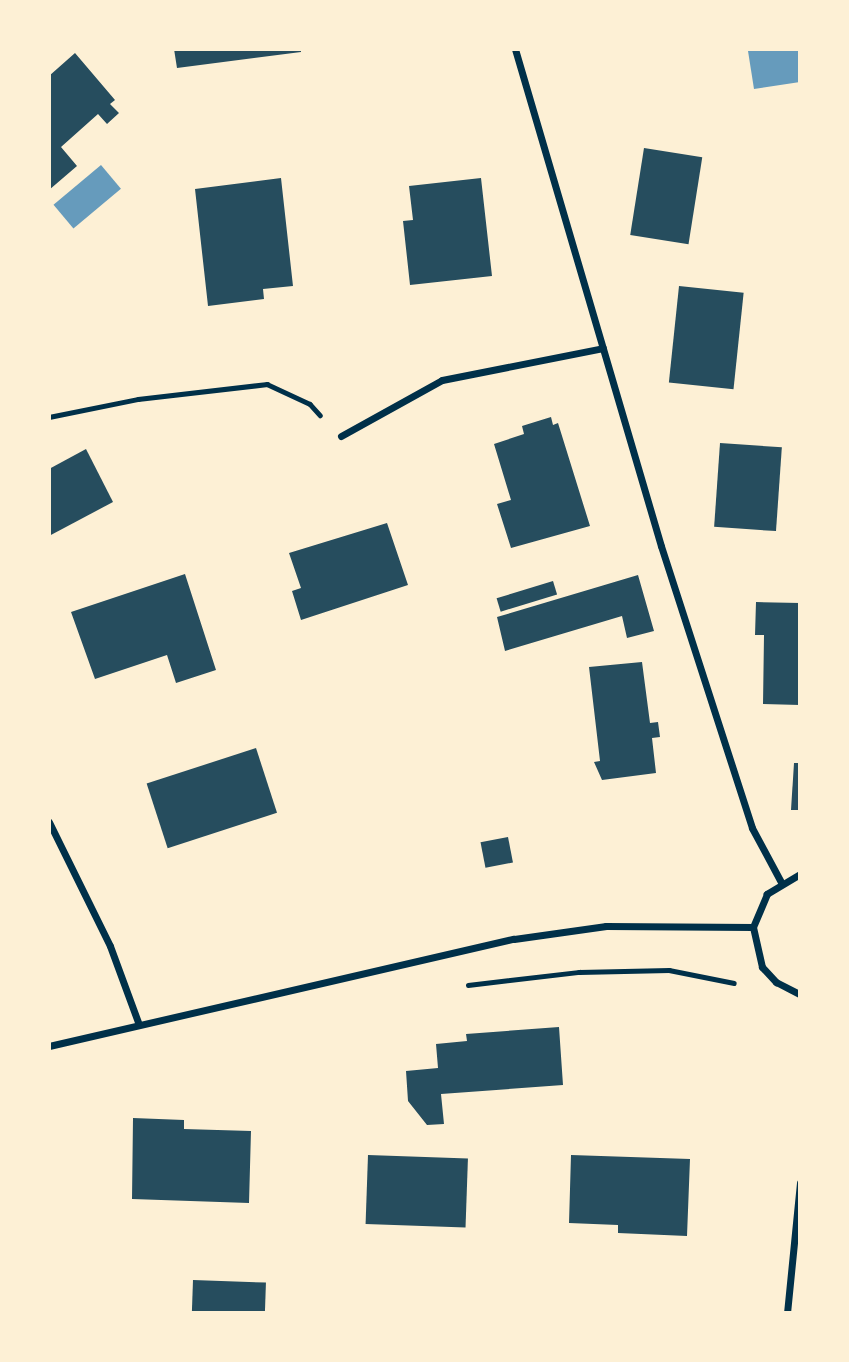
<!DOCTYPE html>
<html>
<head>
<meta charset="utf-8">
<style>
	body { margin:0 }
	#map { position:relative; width:849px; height:1362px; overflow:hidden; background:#fdf0d5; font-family:"Exo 2",sans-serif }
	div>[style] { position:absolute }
	.water>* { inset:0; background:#669bbc; transform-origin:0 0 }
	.building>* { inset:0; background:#264d5e; transform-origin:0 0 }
	.path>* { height:4.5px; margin:-2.25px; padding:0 2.25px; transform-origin:2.25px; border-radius:2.25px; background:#003049 }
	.minor>* { height:7px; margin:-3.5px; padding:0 3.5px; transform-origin:3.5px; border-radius:3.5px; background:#003049 }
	span { translate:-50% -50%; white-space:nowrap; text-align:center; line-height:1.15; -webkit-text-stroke:5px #fdf0d5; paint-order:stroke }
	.frame { position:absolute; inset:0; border:51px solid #fdf0d5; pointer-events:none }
</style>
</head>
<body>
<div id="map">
	<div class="water">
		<div style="clip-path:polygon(800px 49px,800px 82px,754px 89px,748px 51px)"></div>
		<div style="left:101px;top:165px;width:31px;height:62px;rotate:50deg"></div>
	</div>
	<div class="building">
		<div style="clip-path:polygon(174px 49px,301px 49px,301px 52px,177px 68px)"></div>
		<div style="clip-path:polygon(75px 53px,115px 100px,110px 104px,119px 113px,107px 124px,98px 114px,61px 147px,77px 166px,49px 190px,49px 76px)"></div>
		<div style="left:644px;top:148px;width:59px;height:88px;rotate:9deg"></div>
		<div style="clip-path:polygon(281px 178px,293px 286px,263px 289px,264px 299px,208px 306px,195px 189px)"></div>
		<div style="clip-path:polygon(481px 178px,492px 276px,410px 285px,403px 221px,413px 220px,409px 186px)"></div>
		<div style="left:679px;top:286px;width:65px;height:97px;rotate:6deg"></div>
		<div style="clip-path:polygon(551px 417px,553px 425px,558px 423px,590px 526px,511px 548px,497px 504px,511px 500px,494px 444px,524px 434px,522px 426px)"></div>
		<div style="left:720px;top:443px;width:62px;height:84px;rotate:4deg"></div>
		<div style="clip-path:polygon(86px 449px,113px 502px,49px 536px,49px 469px)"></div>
		<div style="clip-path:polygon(387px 523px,408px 585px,301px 620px,292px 591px,301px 588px,289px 553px)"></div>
		<div style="clip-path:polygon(185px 574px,216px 670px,176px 683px,167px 655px,95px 679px,71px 612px)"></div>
		<div style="clip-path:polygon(638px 575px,654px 631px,627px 638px,622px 616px,505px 651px,497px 617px)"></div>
		<div style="left:553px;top:581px;width:14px;height:59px;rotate:73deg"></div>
		<div style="clip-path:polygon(756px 602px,800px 603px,800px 705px,763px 704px,764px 635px,755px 635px)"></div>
		<div style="clip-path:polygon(642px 662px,650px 723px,658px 722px,660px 737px,652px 738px,656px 773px,602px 780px,594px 762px,600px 761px,589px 667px)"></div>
		<div style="left:256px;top:748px;width:68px;height:115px;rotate:72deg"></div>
		<div style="clip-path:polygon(794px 763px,800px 763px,800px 810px,791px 810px)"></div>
		<div style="left:508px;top:837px;width:26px;height:28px;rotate:79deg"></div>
		<div style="clip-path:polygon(559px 1027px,563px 1085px,441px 1094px,444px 1124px,427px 1125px,408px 1101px,406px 1071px,438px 1068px,436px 1044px,467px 1041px,466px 1034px)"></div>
		<div style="clip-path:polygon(133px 1118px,184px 1120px,184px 1129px,251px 1131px,249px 1203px,132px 1199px)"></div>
		<div style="left:368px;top:1155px;width:100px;height:69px;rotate:2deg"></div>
		<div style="clip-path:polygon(571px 1155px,690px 1159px,687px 1236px,618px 1233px,618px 1225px,569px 1223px)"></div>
		<div style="left:193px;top:1280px;width:73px;height:33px;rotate:2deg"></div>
	</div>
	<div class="path">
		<div style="left:49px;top:417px;width:91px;rotate:-11.4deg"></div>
		<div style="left:138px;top:399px;width:130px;rotate:-6.6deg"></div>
		<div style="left:267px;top:384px;width:47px;rotate:24.9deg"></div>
		<div style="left:310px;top:404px;width:15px;rotate:48deg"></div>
		<div style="left:468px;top:985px;width:112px;rotate:-6.7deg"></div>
		<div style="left:579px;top:972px;width:90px;rotate:-1.3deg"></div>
		<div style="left:669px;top:970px;width:66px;rotate:11.3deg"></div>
	</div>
	<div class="minor">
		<div style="left:515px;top:49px;width:518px;rotate:73.63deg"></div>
		<div style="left:661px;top:546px;width:296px;rotate:72.1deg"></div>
		<div style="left:752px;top:828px;width:61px;rotate:61.8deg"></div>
		<div style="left:341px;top:436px;width:115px;rotate:-29deg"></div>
		<div style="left:442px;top:380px;width:164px;rotate:-11.2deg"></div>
		<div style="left:49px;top:822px;width:138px;rotate:63.8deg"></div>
		<div style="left:110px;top:946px;width:81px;rotate:69.8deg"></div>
		<div style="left:800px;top:874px;width:39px;rotate:149deg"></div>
		<div style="left:767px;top:894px;width:36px;rotate:113deg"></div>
		<div style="left:753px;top:927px;width:41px;rotate:77.3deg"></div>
		<div style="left:762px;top:967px;width:21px;rotate:47deg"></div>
		<div style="left:776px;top:982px;width:27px;rotate:27deg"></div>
		<div style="left:49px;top:1046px;width:477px;rotate:-13deg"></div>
		<div style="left:514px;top:939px;width:93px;rotate:-8deg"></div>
		<div style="left:606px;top:926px;width:147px;rotate:0.4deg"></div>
		<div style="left:787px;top:1313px;width:131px;rotate:-84.3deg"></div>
	</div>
	<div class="frame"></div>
</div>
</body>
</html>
